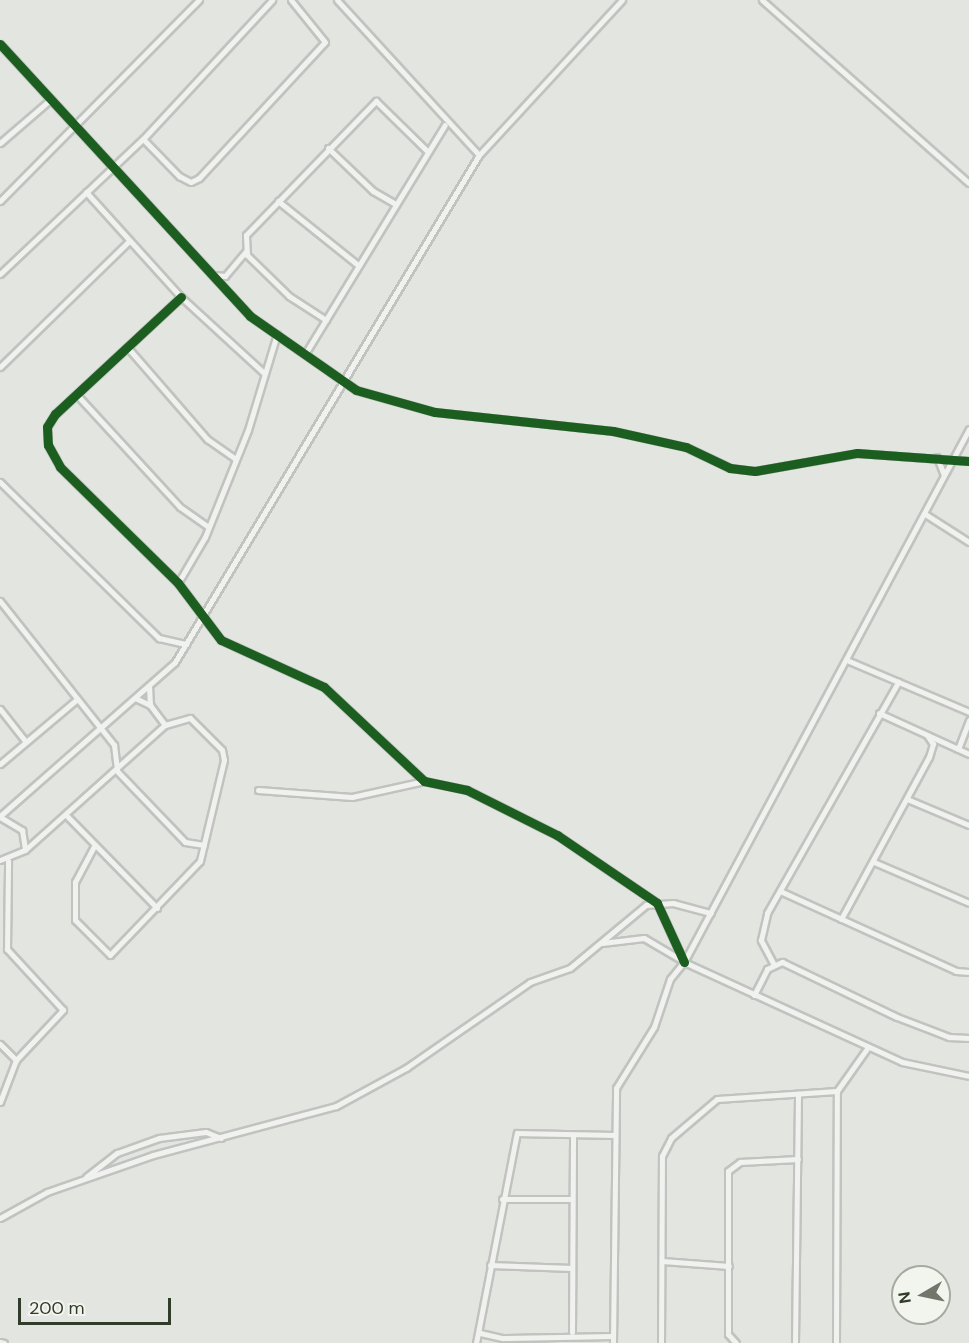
<!DOCTYPE html>
<html>
<head>
<meta charset="utf-8">
<style>
	body { margin:0 }
	#map { position:relative; width:969px; height:1343px; overflow:hidden; background:#e3e5e1; font-family:"DM Sans",sans-serif }
	div>[style] { position:absolute }
	.roads { filter:drop-shadow(2px 0 #c1c3bf) drop-shadow(-2px 0 #c1c3bf) drop-shadow(0 2px #c1c3bf) drop-shadow(0 -2px #c1c3bf) }
	.minor>* { height:5px; margin:-2.5px; padding:0 2.5px; transform-origin:2.5px; border-radius:2.5px; background:#f1f2f0 }
	.cycleway>* { height:9px; margin:-4.5px; padding:0 4.5px; transform-origin:4.5px; border-radius:4.5px; background:#1b5e20 }
	span { translate:-50% -50%; white-space:nowrap; text-align:center; line-height:1.15; -webkit-text-stroke:4.5px #f2f5ee; paint-order:stroke }
	.north { position:absolute; left:891px; top:1265px; width:60px; height:60px; box-sizing:border-box; background:#f2f5ee; border:2px solid #a5aba0; border-radius:50%; rotate:261deg; font-size:16px; font-weight:700; line-height:24px; text-align:center; color:#323c2a }
	.north::after { content:''; display:block; margin:auto; width:21px; height:27px; background:#70776a; clip-path:polygon(50% 0,100% 100%,50% 72%,0 100%) }
	.scale { position:absolute; left:18px; top:1298px; width:153px; height:27px; box-sizing:border-box; border:3px solid #323c2a; border-top:0; padding-left:8px; font-size:18px; line-height:21px; white-space:nowrap; color:#323c2a; -webkit-text-stroke:4px #f2f5ee; paint-order:stroke }
</style>
</head>
<body>
<div id="map">
	<div class="roads">
		<div class="minor">
			<div style="left:337px;top:0;width:210px;rotate:47.5deg"></div>
			<div style="left:762px;top:0;width:276px;rotate:41.5deg"></div>
			<div style="left:0;top:44px;width:369px;rotate:47.4deg"></div>
			<div style="left:250px;top:316px;width:129px;rotate:34.9deg"></div>
			<div style="left:356px;top:390px;width:82px;rotate:15.6deg"></div>
			<div style="left:435px;top:412px;width:179px;rotate:6.1deg"></div>
			<div style="left:613px;top:431px;width:75px;rotate:12.4deg"></div>
			<div style="left:686px;top:447px;width:49px;rotate:25.5deg"></div>
			<div style="left:730px;top:468px;width:25px;rotate:7deg"></div>
			<div style="left:755px;top:471px;width:104px;rotate:-10deg"></div>
			<div style="left:857px;top:453px;width:112px;rotate:4.1deg"></div>
			<div style="left:143px;top:139px;width:52px;rotate:45.8deg"></div>
			<div style="left:179px;top:176px;width:13px;rotate:27deg"></div>
			<div style="left:191px;top:182px;width:9px;rotate:-27deg"></div>
			<div style="left:199px;top:178px;width:185px;rotate:-47.2deg"></div>
			<div style="left:325px;top:42px;width:54px;rotate:-129deg"></div>
			<div style="left:0;top:143px;width:66px;rotate:-40.7deg"></div>
			<div style="left:328px;top:148px;width:62px;rotate:43.7deg"></div>
			<div style="left:373px;top:191px;width:24px;rotate:30deg"></div>
			<div style="left:86px;top:192px;width:142px;rotate:47.9deg"></div>
			<div style="left:181px;top:297px;width:113px;rotate:42.5deg"></div>
			<div style="left:0;top:201px;width:283px;rotate:-45.3deg"></div>
			<div style="left:278px;top:201px;width:102px;rotate:38.7deg"></div>
			<div style="left:0;top:274px;width:197px;rotate:-43.4deg"></div>
			<div style="left:143px;top:139px;width:190px;rotate:-47.1deg"></div>
			<div style="left:214px;top:275px;width:11px;rotate:5deg"></div>
			<div style="left:225px;top:276px;width:31px;rotate:-50deg"></div>
			<div style="left:181px;top:297px;width:172px;rotate:137.1deg"></div>
			<div style="left:55px;top:414px;width:15px;rotate:122deg"></div>
			<div style="left:47px;top:427px;width:18px;rotate:87deg"></div>
			<div style="left:48px;top:445px;width:25px;rotate:61deg"></div>
			<div style="left:60px;top:467px;width:165px;rotate:44.5deg"></div>
			<div style="left:178px;top:583px;width:71px;rotate:53deg"></div>
			<div style="left:221px;top:640px;width:113px;rotate:24.5deg"></div>
			<div style="left:324px;top:687px;width:137px;rotate:43.2deg"></div>
			<div style="left:424px;top:781px;width:44px;rotate:11.8deg"></div>
			<div style="left:467px;top:790px;width:101px;rotate:26.6deg"></div>
			<div style="left:557px;top:835px;width:121px;rotate:34.2deg"></div>
			<div style="left:657px;top:903px;width:65px;rotate:65.4deg"></div>
			<div style="left:326px;top:320px;width:44px;rotate:-147deg"></div>
			<div style="left:289px;top:296px;width:59px;rotate:-135.7deg"></div>
			<div style="left:247px;top:255px;width:20px;rotate:-93deg"></div>
			<div style="left:246px;top:235px;width:187px;rotate:-45.9deg"></div>
			<div style="left:376px;top:101px;width:70px;rotate:44.4deg"></div>
			<div style="left:128px;top:348px;width:121px;rotate:49deg"></div>
			<div style="left:207px;top:439px;width:35px;rotate:35deg"></div>
			<div style="left:305px;top:354px;width:268px;rotate:-58.6deg"></div>
			<div style="left:0;top:367px;width:180px;rotate:-44.3deg"></div>
			<div style="left:77px;top:395px;width:152px;rotate:47.4deg"></div>
			<div style="left:180px;top:507px;width:33px;rotate:35deg"></div>
			<div style="left:937px;top:457px;width:19px;rotate:69deg"></div>
			<div style="left:0;top:482px;width:223px;rotate:44.5deg"></div>
			<div style="left:159px;top:638px;width:28px;rotate:13deg"></div>
			<div style="left:925px;top:514px;width:52px;rotate:32.5deg"></div>
			<div style="left:178px;top:583px;width:53px;rotate:-59.6deg"></div>
			<div style="left:205px;top:537px;width:115px;rotate:-68.1deg"></div>
			<div style="left:248px;top:430px;width:100px;rotate:-73.2deg"></div>
			<div style="left:0;top:601px;width:184px;rotate:51.6deg"></div>
			<div style="left:114px;top:745px;width:26px;rotate:83deg"></div>
			<div style="left:117px;top:771px;width:98px;rotate:46.2deg"></div>
			<div style="left:185px;top:842px;width:19px;rotate:9deg"></div>
			<div style="left:849px;top:661px;width:130px;rotate:23deg"></div>
			<div style="left:149px;top:686px;width:19px;rotate:87deg"></div>
			<div style="left:150px;top:705px;width:25px;rotate:53deg"></div>
			<div style="left:135px;top:698px;width:17px;rotate:25deg"></div>
			<div style="left:0;top:709px;width:42px;rotate:51.8deg"></div>
			<div style="left:879px;top:713px;width:99px;rotate:24.5deg"></div>
			<div style="left:958px;top:749px;width:31px;rotate:-69deg"></div>
			<div style="left:0;top:764px;width:99px;rotate:-40.1deg"></div>
			<div style="left:258px;top:790px;width:94px;rotate:4.3deg"></div>
			<div style="left:352px;top:797px;width:74px;rotate:-12.5deg"></div>
			<div style="left:907px;top:799px;width:67px;rotate:22.8deg"></div>
			<div style="left:66px;top:815px;width:130px;rotate:45.6deg"></div>
			<div style="left:0;top:816px;width:233px;rotate:-41.3deg"></div>
			<div style="left:175px;top:662px;width:591px;rotate:-59.05deg"></div>
			<div style="left:479px;top:155px;width:211px;rotate:-47.3deg"></div>
			<div style="left:0;top:817px;width:26px;rotate:31deg"></div>
			<div style="left:22px;top:830px;width:20px;rotate:81deg"></div>
			<div style="left:0;top:860px;width:27px;rotate:-22deg"></div>
			<div style="left:25px;top:850px;width:188px;rotate:-41.8deg"></div>
			<div style="left:165px;top:725px;width:26px;rotate:-16deg"></div>
			<div style="left:190px;top:718px;width:45px;rotate:45deg"></div>
			<div style="left:222px;top:750px;width:10px;rotate:79deg"></div>
			<div style="left:224px;top:760px;width:104px;rotate:103.4deg"></div>
			<div style="left:200px;top:861px;width:130px;rotate:133.8deg"></div>
			<div style="left:110px;top:955px;width:49px;rotate:-135deg"></div>
			<div style="left:75px;top:920px;width:38px;rotate:-90deg"></div>
			<div style="left:75px;top:882px;width:40px;rotate:-62deg"></div>
			<div style="left:874px;top:862px;width:103px;rotate:23.3deg"></div>
			<div style="left:780px;top:891px;width:193px;rotate:24.4deg"></div>
			<div style="left:956px;top:971px;width:13px;rotate:4deg"></div>
			<div style="left:841px;top:919px;width:184px;rotate:-61.5deg"></div>
			<div style="left:929px;top:757px;width:14px;rotate:-73deg"></div>
			<div style="left:933px;top:744px;width:11px;rotate:-124deg"></div>
			<div style="left:602px;top:943px;width:42px;rotate:-6.8deg"></div>
			<div style="left:644px;top:938px;width:45px;rotate:30.5deg"></div>
			<div style="left:684px;top:962px;width:604px;rotate:-61.87deg"></div>
			<div style="left:773px;top:963px;width:26px;rotate:-118deg"></div>
			<div style="left:761px;top:940px;width:28px;rotate:-77deg"></div>
			<div style="left:767px;top:913px;width:266px;rotate:-60.4deg"></div>
			<div style="left:754px;top:995px;width:29px;rotate:-63deg"></div>
			<div style="left:767px;top:969px;width:17px;rotate:-25deg"></div>
			<div style="left:782px;top:962px;width:127px;rotate:25.6deg"></div>
			<div style="left:897px;top:1017px;width:56px;rotate:21deg"></div>
			<div style="left:949px;top:1037px;width:20px;rotate:3deg"></div>
			<div style="left:0;top:1044px;width:23px;rotate:45deg"></div>
			<div style="left:0;top:1102px;width:45px;rotate:-69.1deg"></div>
			<div style="left:16px;top:1060px;width:69px;rotate:-46.8deg"></div>
			<div style="left:63px;top:1010px;width:83px;rotate:-132.6deg"></div>
			<div style="left:7px;top:949px;width:88px;rotate:-89.3deg"></div>
			<div style="left:86px;top:1177px;width:39px;rotate:-38deg"></div>
			<div style="left:117px;top:1153px;width:45px;rotate:-19.7deg"></div>
			<div style="left:159px;top:1138px;width:47px;rotate:-7.3deg"></div>
			<div style="left:206px;top:1132px;width:16px;rotate:22deg"></div>
			<div style="left:502px;top:1199px;width:69px"></div>
			<div style="left:0;top:1218px;width:54px;rotate:-29deg"></div>
			<div style="left:47px;top:1192px;width:112px;rotate:-19.2deg"></div>
			<div style="left:153px;top:1155px;width:189px;rotate:-15deg"></div>
			<div style="left:336px;top:1106px;width:80px;rotate:-28.5deg"></div>
			<div style="left:406px;top:1068px;width:151px;rotate:-34.7deg"></div>
			<div style="left:530px;top:982px;width:42px;rotate:-19.3deg"></div>
			<div style="left:570px;top:968px;width:99px;rotate:-39.7deg"></div>
			<div style="left:646px;top:905px;width:27px;rotate:-4deg"></div>
			<div style="left:673px;top:903px;width:39px;rotate:15deg"></div>
			<div style="left:662px;top:1261px;width:67px;rotate:4.3deg"></div>
			<div style="left:490px;top:1265px;width:82px;rotate:2.1deg"></div>
			<div style="left:572px;top:1332px;width:197px;rotate:-89.7deg"></div>
			<div style="left:480px;top:1333px;width:23px;rotate:13deg"></div>
			<div style="left:502px;top:1338px;width:111px;rotate:-1deg"></div>
			<div style="left:0;top:1342px;width:4px;rotate:14deg"></div>
			<div style="left:476px;top:1343px;width:214px;rotate:-79deg"></div>
			<div style="left:517px;top:1133px;width:96px;rotate:1.2deg"></div>
			<div style="left:613px;top:1343px;width:255px;rotate:-89.3deg"></div>
			<div style="left:616px;top:1088px;width:72px;rotate:-58.1deg"></div>
			<div style="left:654px;top:1027px;width:51px;rotate:-71.6deg"></div>
			<div style="left:670px;top:979px;width:22px;rotate:-51deg"></div>
			<div style="left:684px;top:962px;width:240px;rotate:24.6deg"></div>
			<div style="left:902px;top:1062px;width:68px;rotate:11.8deg"></div>
			<div style="left:661px;top:1343px;width:187px;rotate:-89.7deg"></div>
			<div style="left:662px;top:1156px;width:20px;rotate:-63deg"></div>
			<div style="left:671px;top:1138px;width:60px;rotate:-40.3deg"></div>
			<div style="left:717px;top:1099px;width:120px;rotate:-3.8deg"></div>
			<div style="left:736px;top:1343px;width:12px;rotate:-132deg"></div>
			<div style="left:728px;top:1334px;width:163px;rotate:-90deg"></div>
			<div style="left:728px;top:1171px;width:15px;rotate:-37deg"></div>
			<div style="left:740px;top:1162px;width:58px;rotate:-3deg"></div>
			<div style="left:795px;top:1343px;width:247px;rotate:-89.3deg"></div>
			<div style="left:836px;top:1343px;width:252px;rotate:-89.8deg"></div>
			<div style="left:837px;top:1091px;width:54px;rotate:-54.8deg"></div>
		</div>
	</div>
	<div class="cycleway">
		<div style="left:0;top:44px;width:369px;rotate:47.4deg"></div>
		<div style="left:250px;top:316px;width:129px;rotate:34.9deg"></div>
		<div style="left:356px;top:390px;width:82px;rotate:15.6deg"></div>
		<div style="left:435px;top:412px;width:179px;rotate:6.1deg"></div>
		<div style="left:613px;top:431px;width:75px;rotate:12.4deg"></div>
		<div style="left:686px;top:447px;width:49px;rotate:25.5deg"></div>
		<div style="left:730px;top:468px;width:25px;rotate:7deg"></div>
		<div style="left:755px;top:471px;width:104px;rotate:-10deg"></div>
		<div style="left:857px;top:453px;width:112px;rotate:4.1deg"></div>
		<div style="left:181px;top:297px;width:172px;rotate:137.1deg"></div>
		<div style="left:55px;top:414px;width:15px;rotate:122deg"></div>
		<div style="left:47px;top:427px;width:18px;rotate:87deg"></div>
		<div style="left:48px;top:445px;width:25px;rotate:61deg"></div>
		<div style="left:60px;top:467px;width:165px;rotate:44.5deg"></div>
		<div style="left:178px;top:583px;width:71px;rotate:53deg"></div>
		<div style="left:221px;top:640px;width:113px;rotate:24.5deg"></div>
		<div style="left:324px;top:687px;width:137px;rotate:43.2deg"></div>
		<div style="left:424px;top:781px;width:44px;rotate:11.8deg"></div>
		<div style="left:467px;top:790px;width:101px;rotate:26.6deg"></div>
		<div style="left:557px;top:835px;width:121px;rotate:34.2deg"></div>
		<div style="left:657px;top:903px;width:65px;rotate:65.4deg"></div>
	</div>
	<div class="north">N</div>
	<div class="scale">200 m</div>
</div>
</body>
</html>
